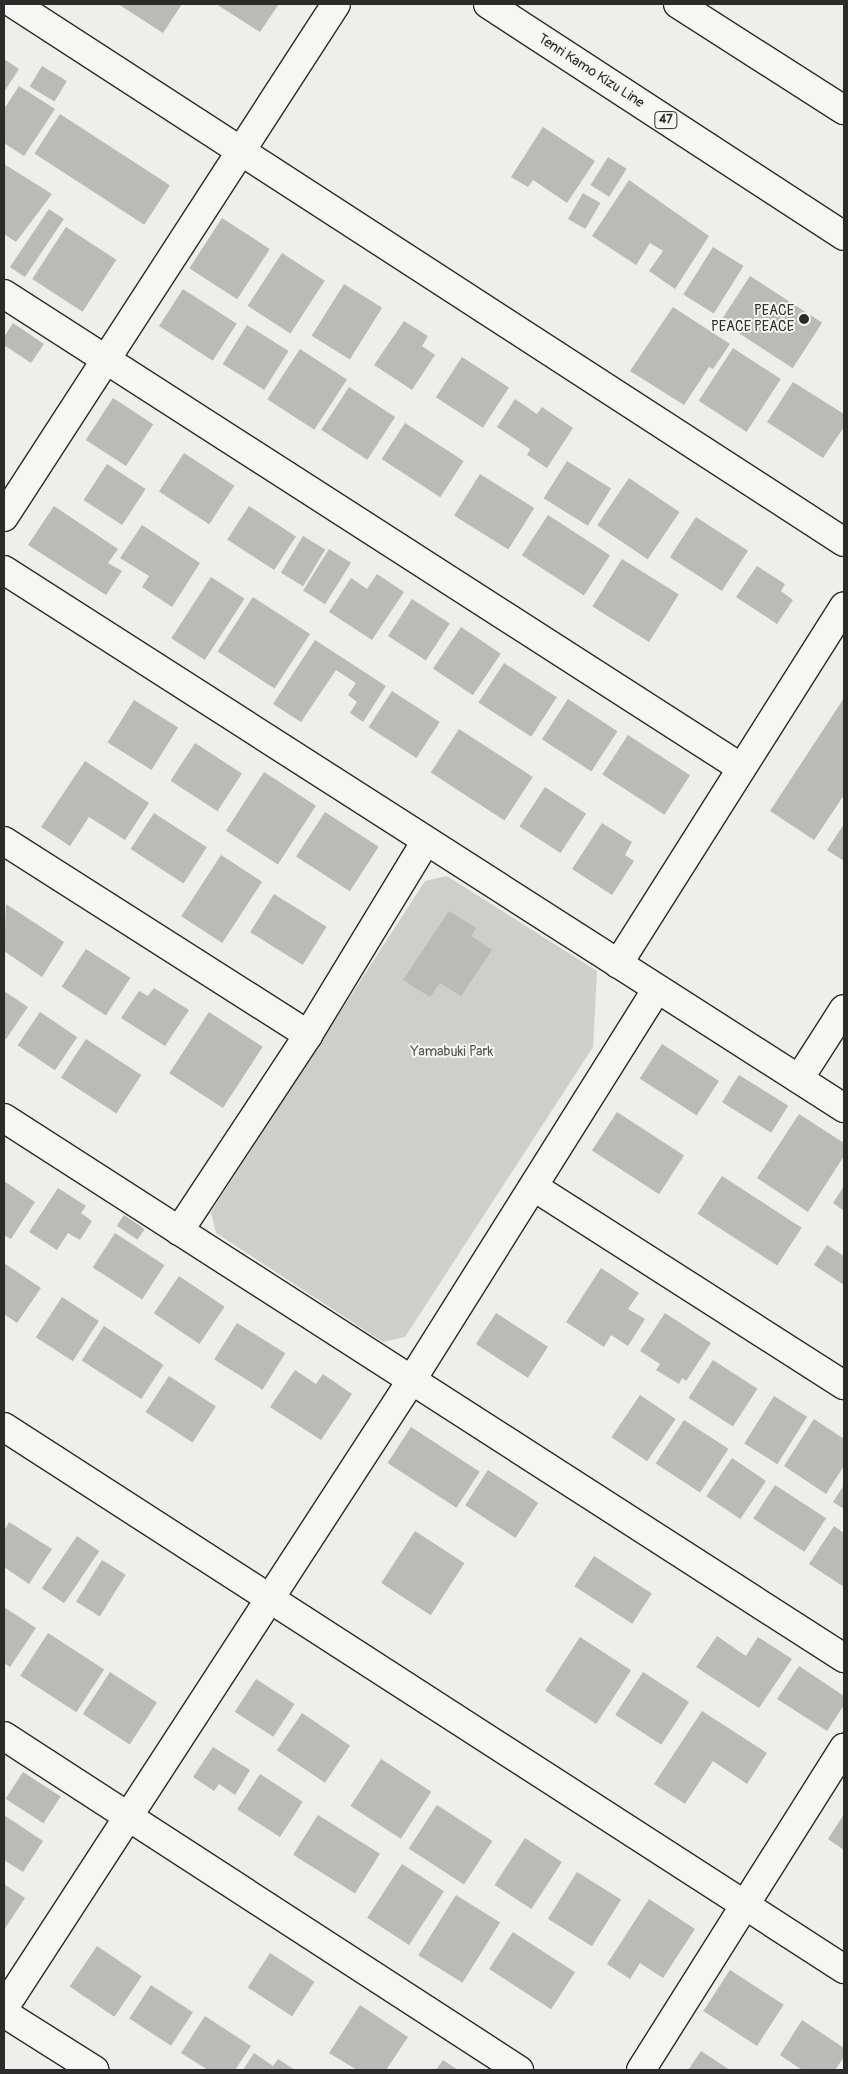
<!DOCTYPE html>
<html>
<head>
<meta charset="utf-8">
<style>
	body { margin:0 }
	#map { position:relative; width:848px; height:2074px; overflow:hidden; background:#eeeeea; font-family:Pangolin,sans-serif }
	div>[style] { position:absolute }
	.green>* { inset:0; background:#cececa }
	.building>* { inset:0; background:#babab7; transform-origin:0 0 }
	.roads { filter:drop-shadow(1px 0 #2b2b2b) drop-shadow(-1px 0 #2b2b2b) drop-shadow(0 1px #2b2b2b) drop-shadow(0 -1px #2b2b2b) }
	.minor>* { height:28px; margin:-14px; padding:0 14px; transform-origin:14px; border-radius:14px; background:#f6f6f2 }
	.major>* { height:28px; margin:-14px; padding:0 14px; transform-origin:14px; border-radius:14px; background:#f6f6f2 }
	.dots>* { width:14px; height:14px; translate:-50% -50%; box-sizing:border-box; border:2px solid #f6f6f2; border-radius:50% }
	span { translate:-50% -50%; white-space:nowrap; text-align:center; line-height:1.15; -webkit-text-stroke:4px #f6f6f2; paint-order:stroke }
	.shield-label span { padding:1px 4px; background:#f6f6f2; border:1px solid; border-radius:4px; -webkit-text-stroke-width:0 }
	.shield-label { font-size:12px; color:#2b2b2b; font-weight:700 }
	.street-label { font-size:14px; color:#2b2b2b }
	.poi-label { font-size:14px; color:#2b2b2b }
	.right { translate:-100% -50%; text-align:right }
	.park-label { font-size:14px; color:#545453 }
	.frame { position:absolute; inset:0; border:5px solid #2b2b2b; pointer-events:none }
</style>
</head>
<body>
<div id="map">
	<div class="green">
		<div style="clip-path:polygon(447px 876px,597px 971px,593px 1047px,405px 1337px,383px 1342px,216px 1233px,211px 1212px,425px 881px)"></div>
	</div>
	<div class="building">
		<div style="clip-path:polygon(118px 4px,182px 4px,163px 33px)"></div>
		<div style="clip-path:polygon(216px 4px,279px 4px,260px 32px)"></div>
		<div style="clip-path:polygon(4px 59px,19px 69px,4px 92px)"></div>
		<div style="left:42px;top:66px;width:29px;height:24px;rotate:31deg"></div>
		<div style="clip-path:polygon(19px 86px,55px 109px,24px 156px,4px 143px,4px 109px)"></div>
		<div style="left:60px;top:114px;width:131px;height:47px;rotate:33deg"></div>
		<div style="clip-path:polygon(543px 127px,595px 161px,567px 203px,533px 180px,528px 187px,511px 177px)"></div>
		<div style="left:608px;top:157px;width:22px;height:33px;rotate:32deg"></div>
		<div style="clip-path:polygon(4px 164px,52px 194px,16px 242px,4px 234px)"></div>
		<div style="clip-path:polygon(629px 180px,709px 236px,675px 289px,649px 271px,663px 251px,650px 243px,636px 265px,592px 236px)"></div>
		<div style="left:583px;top:193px;width:20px;height:30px;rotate:30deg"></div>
		<div style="left:49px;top:209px;width:18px;height:70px;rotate:34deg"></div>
		<div style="left:222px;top:218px;width:57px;height:60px;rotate:33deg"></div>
		<div style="left:66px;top:227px;width:60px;height:62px;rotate:33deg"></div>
		<div style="left:713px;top:247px;width:36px;height:56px;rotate:32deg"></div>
		<div style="left:282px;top:253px;width:51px;height:63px;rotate:33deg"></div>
		<div style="left:750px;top:276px;width:86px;height:54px;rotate:33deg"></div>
		<div style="left:344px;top:284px;width:45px;height:61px;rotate:32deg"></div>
		<div style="left:183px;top:289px;width:64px;height:44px;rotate:33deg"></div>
		<div style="clip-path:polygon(673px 307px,730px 344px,713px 369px,709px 367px,684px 405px,630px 371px)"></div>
		<div style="clip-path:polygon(404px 321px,428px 336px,422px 346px,435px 355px,412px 390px,374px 365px)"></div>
		<div style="clip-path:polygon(13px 323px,44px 344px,31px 363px,4px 345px,4px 337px)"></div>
		<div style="left:247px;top:325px;width:49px;height:46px;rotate:32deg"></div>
		<div style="left:733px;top:348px;width:57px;height:63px;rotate:33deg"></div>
		<div style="left:300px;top:349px;width:56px;height:60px;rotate:33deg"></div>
		<div style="left:462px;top:357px;width:56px;height:48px;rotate:33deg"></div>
		<div style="clip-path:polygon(793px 382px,844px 414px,844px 427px,823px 458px,767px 422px)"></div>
		<div style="left:349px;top:387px;width:55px;height:51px;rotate:33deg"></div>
		<div style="left:113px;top:398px;width:48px;height:50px;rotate:33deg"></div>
		<div style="clip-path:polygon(515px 399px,537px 414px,542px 407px,573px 428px,547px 468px,527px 455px,530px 449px,497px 427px)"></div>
		<div style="left:405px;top:423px;width:70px;height:43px;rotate:33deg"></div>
		<div style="left:184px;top:453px;width:60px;height:46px;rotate:33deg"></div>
		<div style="left:567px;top:461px;width:52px;height:44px;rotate:32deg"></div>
		<div style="left:107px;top:464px;width:46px;height:43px;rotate:33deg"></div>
		<div style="left:480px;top:474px;width:64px;height:49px;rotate:32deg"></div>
		<div style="left:629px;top:478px;width:61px;height:57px;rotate:34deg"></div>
		<div style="clip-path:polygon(54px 506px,118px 549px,108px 563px,122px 571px,106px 595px,28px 545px)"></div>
		<div style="left:249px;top:506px;width:56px;height:40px;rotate:33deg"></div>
		<div style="left:548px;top:515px;width:74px;height:48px;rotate:33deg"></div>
		<div style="left:696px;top:517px;width:62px;height:48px;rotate:33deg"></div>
		<div style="clip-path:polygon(142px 525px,200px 563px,172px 607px,142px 587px,149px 576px,120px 558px)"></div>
		<div style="left:303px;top:536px;width:26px;height:43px;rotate:31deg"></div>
		<div style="left:329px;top:549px;width:26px;height:49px;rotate:32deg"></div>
		<div style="left:622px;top:559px;width:67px;height:56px;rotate:32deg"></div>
		<div style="clip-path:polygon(757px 566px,785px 584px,781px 591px,793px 600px,777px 624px,736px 597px)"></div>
		<div style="clip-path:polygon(377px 574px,404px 592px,372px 640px,329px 612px,351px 578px,367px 589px)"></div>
		<div style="left:211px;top:577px;width:40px;height:73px;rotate:33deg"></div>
		<div style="left:253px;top:597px;width:68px;height:65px;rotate:33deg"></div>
		<div style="left:412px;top:599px;width:45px;height:44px;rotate:33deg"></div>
		<div style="left:461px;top:627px;width:48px;height:50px;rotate:34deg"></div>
		<div style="clip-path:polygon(315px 640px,386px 686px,363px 722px,350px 713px,357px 702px,348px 695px,356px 683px,336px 670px,301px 722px,273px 704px)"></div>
		<div style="left:504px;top:663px;width:63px;height:47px;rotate:33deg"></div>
		<div style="left:392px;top:691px;width:57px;height:43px;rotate:33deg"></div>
		<div style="clip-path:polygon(844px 698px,844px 795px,814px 840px,770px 811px)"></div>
		<div style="left:568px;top:699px;width:59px;height:48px;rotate:33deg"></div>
		<div style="left:134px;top:700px;width:52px;height:50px;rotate:32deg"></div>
		<div style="left:459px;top:729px;width:88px;height:52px;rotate:33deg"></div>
		<div style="left:628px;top:735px;width:74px;height:47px;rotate:33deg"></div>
		<div style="left:195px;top:743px;width:56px;height:45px;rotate:33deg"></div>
		<div style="clip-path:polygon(85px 761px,149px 803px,125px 840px,89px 817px,70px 846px,41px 827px)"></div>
		<div style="left:264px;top:772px;width:62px;height:70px;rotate:33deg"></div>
		<div style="left:545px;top:787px;width:49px;height:47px;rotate:33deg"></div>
		<div style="left:325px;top:812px;width:64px;height:53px;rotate:33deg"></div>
		<div style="left:154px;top:813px;width:63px;height:43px;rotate:33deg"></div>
		<div style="clip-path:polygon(602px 823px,632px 842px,625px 855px,634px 861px,612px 895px,572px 869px)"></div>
		<div style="clip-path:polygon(844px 824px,844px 861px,827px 850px)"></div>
		<div style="left:221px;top:855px;width:49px;height:73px;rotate:33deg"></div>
		<div style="left:274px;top:894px;width:62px;height:45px;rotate:32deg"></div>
		<div style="clip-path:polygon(6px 904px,64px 942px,42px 977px,4px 951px)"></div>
		<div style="clip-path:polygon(449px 911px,476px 928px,471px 936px,492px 950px,461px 996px,440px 983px,430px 997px,403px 980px)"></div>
		<div style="left:86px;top:949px;width:53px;height:45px;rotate:33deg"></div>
		<div style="clip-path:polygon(154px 988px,189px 1010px,165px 1046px,121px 1018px,139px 991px,148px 996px)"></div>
		<div style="clip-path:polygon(4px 991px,28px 1007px,6px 1039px,4px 1038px)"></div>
		<div style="left:40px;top:1012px;width:45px;height:40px;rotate:34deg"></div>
		<div style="left:209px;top:1012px;width:64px;height:73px;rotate:33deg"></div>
		<div style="left:86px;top:1039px;width:66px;height:46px;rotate:33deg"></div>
		<div style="left:662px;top:1044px;width:68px;height:41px;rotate:33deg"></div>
		<div style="left:739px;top:1075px;width:58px;height:32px;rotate:32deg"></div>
		<div style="left:617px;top:1112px;width:80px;height:46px;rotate:33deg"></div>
		<div style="clip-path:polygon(799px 1114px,844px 1143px,844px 1156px,808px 1212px,757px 1178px)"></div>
		<div style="left:722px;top:1176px;width:95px;height:45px;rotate:33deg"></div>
		<div style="clip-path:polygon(4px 1181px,35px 1202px,11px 1239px,4px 1235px)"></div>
		<div style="clip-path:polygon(844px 1186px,844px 1211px,833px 1203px)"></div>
		<div style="clip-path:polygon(58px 1188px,86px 1206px,81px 1213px,92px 1221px,80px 1240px,68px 1233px,57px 1250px,29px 1232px)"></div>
		<div style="left:124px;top:1215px;width:25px;height:13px;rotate:34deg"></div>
		<div style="left:115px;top:1233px;width:59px;height:41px;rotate:33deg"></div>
		<div style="clip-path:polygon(827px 1245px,844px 1256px,844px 1285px,814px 1265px)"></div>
		<div style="clip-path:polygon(4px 1263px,41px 1288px,17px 1323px,4px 1314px)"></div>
		<div style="clip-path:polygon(601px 1268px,639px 1293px,628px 1309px,645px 1319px,628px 1346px,611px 1335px,604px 1347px,566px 1322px)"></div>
		<div style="left:179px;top:1276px;width:55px;height:45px;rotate:34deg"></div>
		<div style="left:62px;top:1297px;width:44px;height:48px;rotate:33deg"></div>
		<div style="left:496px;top:1313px;width:62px;height:37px;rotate:33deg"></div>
		<div style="clip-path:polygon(665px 1313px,711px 1343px,686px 1381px,682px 1378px,679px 1384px,656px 1370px,660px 1364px,640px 1351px)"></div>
		<div style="left:237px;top:1323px;width:57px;height:43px;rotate:32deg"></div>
		<div style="left:104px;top:1326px;width:71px;height:41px;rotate:33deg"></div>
		<div style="left:713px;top:1360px;width:53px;height:45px;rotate:33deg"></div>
		<div style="clip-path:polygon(295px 1370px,316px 1384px,323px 1374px,352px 1394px,321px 1440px,270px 1407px)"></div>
		<div style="left:169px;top:1376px;width:56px;height:43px;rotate:33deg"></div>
		<div style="left:640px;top:1395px;width:43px;height:51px;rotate:34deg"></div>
		<div style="left:774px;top:1396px;width:39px;height:56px;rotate:32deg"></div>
		<div style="clip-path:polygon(814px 1419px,844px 1439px,844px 1466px,826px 1494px,784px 1466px)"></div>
		<div style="left:684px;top:1420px;width:53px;height:52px;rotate:33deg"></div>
		<div style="left:411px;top:1427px;width:82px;height:43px;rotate:33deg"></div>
		<div style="left:732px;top:1458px;width:41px;height:46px;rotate:34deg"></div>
		<div style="left:488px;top:1470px;width:60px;height:42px;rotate:33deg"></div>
		<div style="left:775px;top:1485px;width:61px;height:40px;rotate:33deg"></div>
		<div style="clip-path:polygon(844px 1485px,844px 1509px,833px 1502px)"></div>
		<div style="clip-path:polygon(9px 1522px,52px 1549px,29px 1584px,4px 1567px,4px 1531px)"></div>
		<div style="clip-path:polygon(834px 1526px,844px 1533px,844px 1587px,809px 1564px)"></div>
		<div style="left:415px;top:1531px;width:59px;height:62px;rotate:33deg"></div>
		<div style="left:77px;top:1536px;width:27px;height:63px;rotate:34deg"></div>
		<div style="left:594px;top:1556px;width:69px;height:36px;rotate:33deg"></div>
		<div style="left:102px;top:1560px;width:28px;height:49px;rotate:32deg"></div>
		<div style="clip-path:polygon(4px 1607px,36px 1628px,10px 1667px,4px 1663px)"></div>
		<div style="left:48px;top:1633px;width:67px;height:51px;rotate:33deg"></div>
		<div style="clip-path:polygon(717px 1636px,746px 1656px,758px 1637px,792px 1659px,759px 1708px,696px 1667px)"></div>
		<div style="left:580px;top:1637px;width:61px;height:64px;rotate:33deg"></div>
		<div style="clip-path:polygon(799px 1666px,844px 1696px,844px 1705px,827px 1731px,777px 1699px)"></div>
		<div style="left:110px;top:1672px;width:56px;height:50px;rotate:33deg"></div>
		<div style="left:643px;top:1672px;width:55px;height:51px;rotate:33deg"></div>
		<div style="left:256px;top:1679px;width:46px;height:39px;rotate:33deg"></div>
		<div style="clip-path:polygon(702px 1711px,767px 1753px,747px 1784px,713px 1761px,685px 1804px,654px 1784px)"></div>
		<div style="left:302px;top:1713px;width:58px;height:45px;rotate:34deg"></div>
		<div style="clip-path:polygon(213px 1747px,250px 1770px,235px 1795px,219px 1784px,214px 1791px,193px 1777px)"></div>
		<div style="left:381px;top:1759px;width:60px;height:56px;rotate:33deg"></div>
		<div style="left:23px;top:1772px;width:45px;height:32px;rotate:33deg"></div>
		<div style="left:260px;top:1774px;width:51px;height:42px;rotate:33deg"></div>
		<div style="left:437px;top:1805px;width:66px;height:52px;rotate:33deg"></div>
		<div style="clip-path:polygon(844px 1814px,844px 1850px,828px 1839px)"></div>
		<div style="clip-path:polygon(4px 1815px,43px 1841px,23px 1872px,4px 1860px)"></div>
		<div style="left:318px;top:1815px;width:73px;height:47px;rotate:32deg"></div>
		<div style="left:525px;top:1838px;width:44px;height:56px;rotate:33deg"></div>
		<div style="left:402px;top:1864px;width:50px;height:64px;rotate:33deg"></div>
		<div style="left:577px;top:1872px;width:52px;height:55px;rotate:32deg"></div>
		<div style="clip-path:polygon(4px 1884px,25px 1898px,4px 1930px)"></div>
		<div style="left:456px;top:1895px;width:52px;height:71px;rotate:32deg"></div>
		<div style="clip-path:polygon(649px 1899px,695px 1929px,663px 1978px,640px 1963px,630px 1979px,607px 1964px)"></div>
		<div style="left:513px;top:1932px;width:74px;height:44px;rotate:33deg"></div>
		<div style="left:97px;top:1946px;width:54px;height:49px;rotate:34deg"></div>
		<div style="left:270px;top:1953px;width:53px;height:41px;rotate:33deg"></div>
		<div style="left:730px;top:1970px;width:64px;height:49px;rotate:33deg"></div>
		<div style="left:151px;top:1985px;width:50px;height:40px;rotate:33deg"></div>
		<div style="clip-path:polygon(360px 2005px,408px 2037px,386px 2070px,357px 2070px,329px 2053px)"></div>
		<div style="clip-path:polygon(205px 2016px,251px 2046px,235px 2070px,208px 2070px,181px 2053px)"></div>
		<div style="clip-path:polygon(802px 2020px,844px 2048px,844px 2057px,835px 2070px,802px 2070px,780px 2055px)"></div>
		<div style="clip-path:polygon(701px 2051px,730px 2070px,688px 2070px)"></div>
		<div style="clip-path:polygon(254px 2053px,273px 2066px,278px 2059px,295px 2070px,243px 2070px)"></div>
		<div style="clip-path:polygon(443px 2060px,458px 2070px,436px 2070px)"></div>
	</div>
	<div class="roads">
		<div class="minor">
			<div style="left:14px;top:4px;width:989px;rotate:32.95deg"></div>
			<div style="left:4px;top:294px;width:875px;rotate:32.73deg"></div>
			<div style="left:4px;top:517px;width:611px;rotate:-57.09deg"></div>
			<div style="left:4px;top:570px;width:998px;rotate:32.64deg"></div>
			<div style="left:4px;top:841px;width:361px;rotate:32.5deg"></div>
			<div style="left:618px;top:964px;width:423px;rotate:-57.7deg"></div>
			<div style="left:799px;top:1079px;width:83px;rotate:-57.3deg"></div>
			<div style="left:4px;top:1118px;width:999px;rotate:32.74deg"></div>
			<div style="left:534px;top:1187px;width:368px;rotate:32.6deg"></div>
			<div style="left:179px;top:1231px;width:235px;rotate:-56.6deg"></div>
			<div style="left:308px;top:1035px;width:227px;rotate:-58.7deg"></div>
			<div style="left:4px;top:1427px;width:1000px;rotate:32.83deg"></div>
			<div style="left:4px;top:1736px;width:614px;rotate:32.97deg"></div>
			<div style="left:4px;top:2008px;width:748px;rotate:-57.01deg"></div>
			<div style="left:411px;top:1381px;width:463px;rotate:-57.9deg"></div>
			<div style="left:4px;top:2013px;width:107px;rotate:32.3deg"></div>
			<div style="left:641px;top:2070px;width:381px;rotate:-57.8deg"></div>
		</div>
		<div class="major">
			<div style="left:488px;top:4px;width:425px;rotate:33.1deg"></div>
			<div style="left:678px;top:4px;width:197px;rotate:32.6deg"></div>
		</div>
	</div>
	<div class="dots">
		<div style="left:804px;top:319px;background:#2b2b2b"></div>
	</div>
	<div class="shield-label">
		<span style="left:666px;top:120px">47</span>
	</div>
	<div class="street-label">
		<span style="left:591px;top:71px;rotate:33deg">Tenri Kamo Kizu Line</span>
	</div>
	<div class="poi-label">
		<span class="right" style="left:794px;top:319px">PEACE<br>PEACE PEACE</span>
	</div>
	<div class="park-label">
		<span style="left:452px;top:1052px">Yamabuki Park</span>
	</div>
	<div class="frame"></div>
</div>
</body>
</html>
